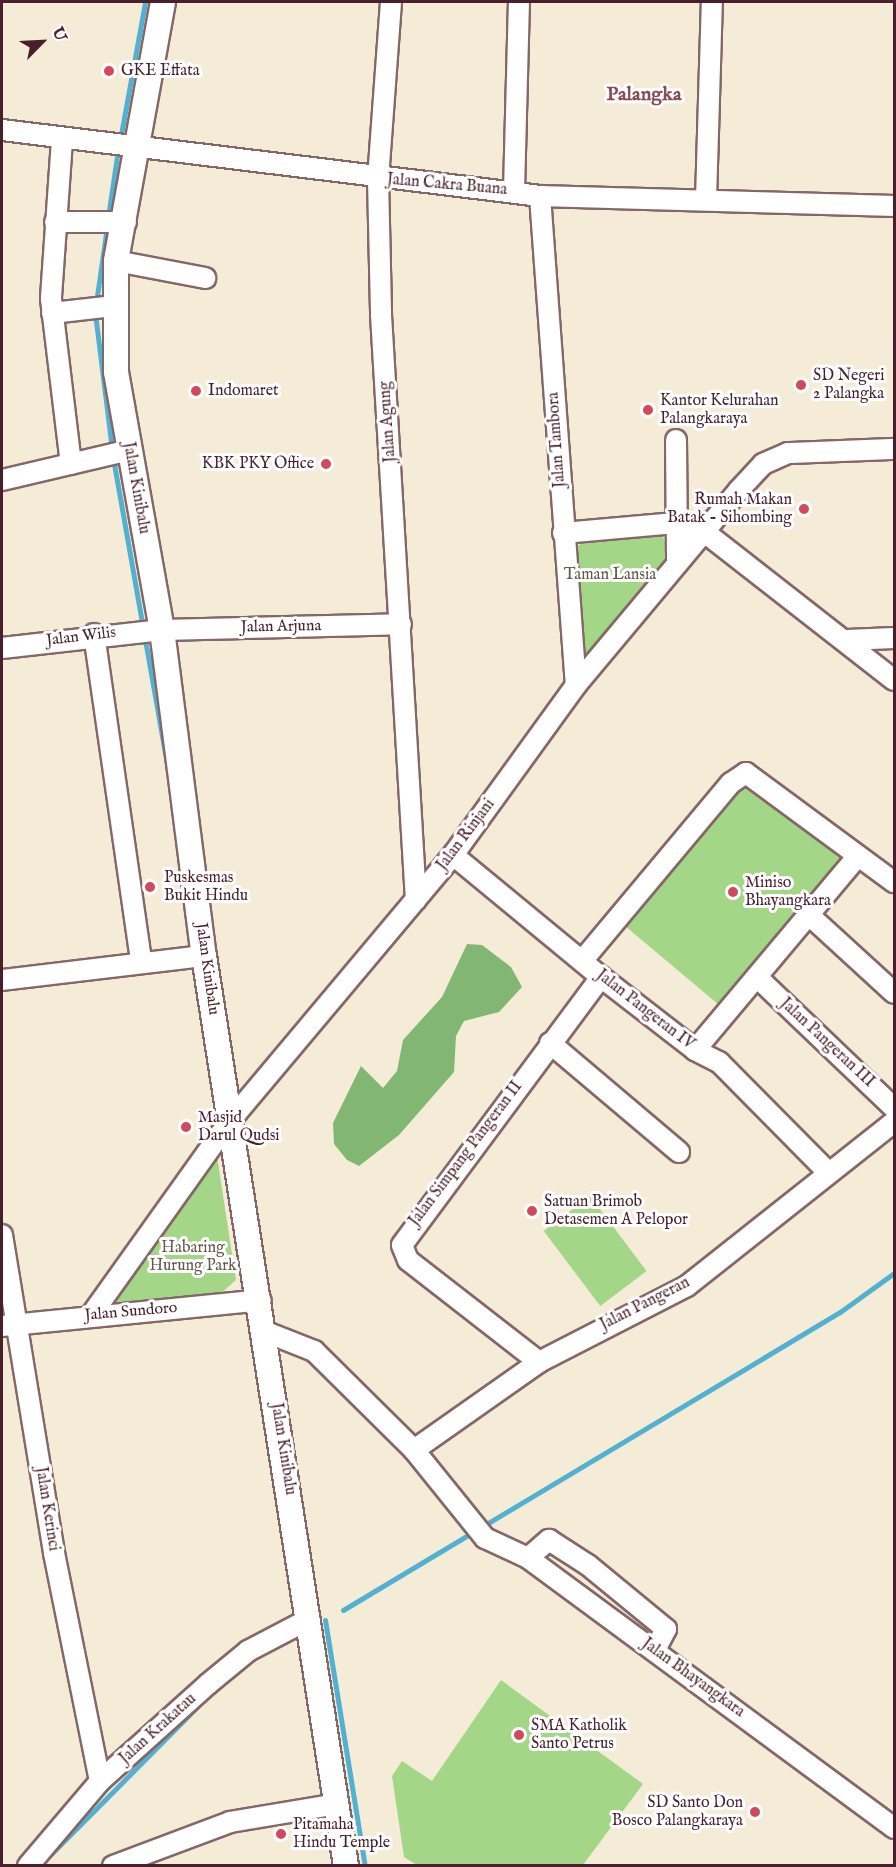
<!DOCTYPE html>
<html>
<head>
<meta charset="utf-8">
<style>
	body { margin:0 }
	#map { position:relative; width:896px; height:1867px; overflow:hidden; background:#f5ecd8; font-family:"IM FELL English",serif }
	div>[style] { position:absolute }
	.green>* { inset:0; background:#a3d686; transform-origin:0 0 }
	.forest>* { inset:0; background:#82b773 }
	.stream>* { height:5px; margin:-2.5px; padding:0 2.5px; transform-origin:2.5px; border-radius:2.5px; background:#52b1d1 }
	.roads { filter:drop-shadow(2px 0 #866768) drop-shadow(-2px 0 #866768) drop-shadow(0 2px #866768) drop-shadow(0 -2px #866768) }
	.minor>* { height:20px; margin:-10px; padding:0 10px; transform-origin:10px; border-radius:10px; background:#fff }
	.tertiary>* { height:24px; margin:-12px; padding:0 12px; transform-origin:12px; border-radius:12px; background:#fff }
	.dots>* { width:16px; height:16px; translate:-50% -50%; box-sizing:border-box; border:3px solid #fff; border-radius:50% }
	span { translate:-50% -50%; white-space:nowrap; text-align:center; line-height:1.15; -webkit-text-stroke:6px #fff; paint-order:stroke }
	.poi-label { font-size:16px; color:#4a1f2b }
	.left { translate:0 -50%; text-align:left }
	.right { translate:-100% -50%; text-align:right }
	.street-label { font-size:16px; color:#4a1f2b }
	.park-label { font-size:16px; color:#655646 }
	.quarter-label { font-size:20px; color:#884d53; font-weight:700 }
	.frame { position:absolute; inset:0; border:3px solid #4a1f2b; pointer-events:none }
	.north { position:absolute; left:12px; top:12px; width:60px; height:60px; -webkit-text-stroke:4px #fff; paint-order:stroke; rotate:66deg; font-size:16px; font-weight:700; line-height:24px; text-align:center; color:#4a1f2b }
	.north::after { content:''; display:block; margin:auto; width:21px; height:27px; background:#4a1f2b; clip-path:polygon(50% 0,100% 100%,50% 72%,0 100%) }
</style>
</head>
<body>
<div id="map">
	<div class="green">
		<div style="clip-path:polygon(663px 536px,670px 558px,585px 659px,579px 653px,571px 549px,587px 541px)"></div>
		<div style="left:743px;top:777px;width:131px;height:190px;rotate:40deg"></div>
		<div style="clip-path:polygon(217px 1156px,236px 1280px,220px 1294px,111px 1305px)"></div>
		<div style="left:590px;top:1196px;width:94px;height:58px;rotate:53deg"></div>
		<div style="clip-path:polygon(501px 1680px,643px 1784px,583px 1865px,417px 1865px,404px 1857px,392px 1776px,402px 1761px,432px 1781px)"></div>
	</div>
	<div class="forest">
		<div style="clip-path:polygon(467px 944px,482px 945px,511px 967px,522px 987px,499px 1012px,464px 1021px,456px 1036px,454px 1072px,399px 1135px,359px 1166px,347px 1160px,334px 1144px,333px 1123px,361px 1066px,383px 1088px,397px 1071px,403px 1040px,442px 997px)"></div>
	</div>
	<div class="stream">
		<div style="left:120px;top:140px;width:140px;rotate:-79.7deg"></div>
		<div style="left:108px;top:217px;width:69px;rotate:-81.6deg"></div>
		<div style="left:96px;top:303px;width:77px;rotate:-81.8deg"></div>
		<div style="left:95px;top:313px;width:137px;rotate:82.9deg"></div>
		<div style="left:113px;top:458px;width:318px;rotate:80deg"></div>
		<div style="left:343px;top:1610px;width:579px;rotate:-30.95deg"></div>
		<div style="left:840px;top:1312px;width:67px;rotate:-35.8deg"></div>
		<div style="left:325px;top:1620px;width:249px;rotate:80.8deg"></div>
		<div style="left:50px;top:1855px;width:211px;rotate:-45.2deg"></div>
	</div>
	<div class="roads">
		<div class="minor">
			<div style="left:391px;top:2px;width:177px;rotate:94.2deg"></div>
			<div style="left:378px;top:179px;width:136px;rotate:88.7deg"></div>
			<div style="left:381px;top:315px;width:586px;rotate:86.58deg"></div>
			<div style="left:2px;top:130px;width:542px;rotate:6.99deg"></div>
			<div style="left:540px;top:196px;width:354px;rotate:1.6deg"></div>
			<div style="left:62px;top:140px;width:159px;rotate:94deg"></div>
			<div style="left:51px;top:299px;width:166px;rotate:83.1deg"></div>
			<div style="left:514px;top:191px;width:189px;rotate:-88.5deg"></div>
			<div style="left:540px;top:196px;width:490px;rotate:85.8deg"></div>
			<div style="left:706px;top:200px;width:198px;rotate:-88.3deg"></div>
			<div style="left:55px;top:222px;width:71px"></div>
			<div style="left:116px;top:261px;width:91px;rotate:10.8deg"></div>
			<div style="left:52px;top:313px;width:61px;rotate:-6.5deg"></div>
			<div style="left:676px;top:440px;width:123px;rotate:89.5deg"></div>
			<div style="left:2px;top:480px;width:131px;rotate:-13.2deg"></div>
			<div style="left:563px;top:533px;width:113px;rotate:-5.1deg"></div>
			<div style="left:676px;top:523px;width:33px;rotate:20deg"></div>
			<div style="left:707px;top:534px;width:237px;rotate:38deg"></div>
			<div style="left:94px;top:634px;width:330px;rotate:81.8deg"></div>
			<div style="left:847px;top:640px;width:47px;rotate:-2.4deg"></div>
			<div style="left:2px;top:648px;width:161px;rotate:-6.4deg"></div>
			<div style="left:162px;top:630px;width:239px;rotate:-1.4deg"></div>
			<div style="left:453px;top:855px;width:192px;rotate:39.5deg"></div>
			<div style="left:601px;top:977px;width:119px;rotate:37.8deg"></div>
			<div style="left:695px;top:1050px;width:27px;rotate:27deg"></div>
			<div style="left:719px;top:1062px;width:156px;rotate:45.3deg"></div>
			<div style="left:809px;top:915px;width:115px;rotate:42.5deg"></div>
			<div style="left:582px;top:961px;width:232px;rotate:-50.1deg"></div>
			<div style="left:731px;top:783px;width:18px;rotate:-34deg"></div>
			<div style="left:746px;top:773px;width:184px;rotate:36.4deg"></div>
			<div style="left:758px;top:978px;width:188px;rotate:43.7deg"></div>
			<div style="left:2px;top:980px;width:203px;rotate:-6.8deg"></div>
			<div style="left:550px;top:1043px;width:169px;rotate:40.2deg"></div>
			<div style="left:695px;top:1050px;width:252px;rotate:-50deg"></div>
			<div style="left:2px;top:1235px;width:322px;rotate:80.7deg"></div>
			<div style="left:54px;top:1553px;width:233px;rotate:78.6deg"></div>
			<div style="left:92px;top:1314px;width:236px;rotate:-54.5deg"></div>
			<div style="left:229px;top:1122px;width:349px;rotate:-50deg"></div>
			<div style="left:453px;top:855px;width:210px;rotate:-54.1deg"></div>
			<div style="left:576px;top:685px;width:253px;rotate:-50.1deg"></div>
			<div style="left:738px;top:491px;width:37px;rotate:-47deg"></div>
			<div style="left:763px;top:464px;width:27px;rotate:-24deg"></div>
			<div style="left:788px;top:453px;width:106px;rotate:-2.2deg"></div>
			<div style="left:2px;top:1326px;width:260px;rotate:-5.7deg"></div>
			<div style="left:266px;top:1332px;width:52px;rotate:21.6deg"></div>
			<div style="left:314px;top:1351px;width:141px;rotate:44.7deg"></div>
			<div style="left:414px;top:1450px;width:113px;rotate:51.1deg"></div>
			<div style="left:485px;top:1538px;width:47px;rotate:24.9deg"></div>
			<div style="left:528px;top:1558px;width:455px;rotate:36.4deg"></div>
			<div style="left:539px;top:1362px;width:166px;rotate:-142.1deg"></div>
			<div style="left:408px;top:1260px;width:16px;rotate:-112deg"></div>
			<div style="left:402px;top:1245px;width:334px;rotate:-53.4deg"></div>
			<div style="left:414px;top:1450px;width:153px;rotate:-35.1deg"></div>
			<div style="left:539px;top:1362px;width:166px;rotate:-27.2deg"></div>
			<div style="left:687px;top:1286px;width:264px;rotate:-38.4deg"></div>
			<div style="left:528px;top:1558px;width:28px;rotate:-41deg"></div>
			<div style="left:549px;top:1540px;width:46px;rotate:32.7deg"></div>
			<div style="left:588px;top:1565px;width:101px;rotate:39.4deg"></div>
			<div style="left:666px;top:1629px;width:24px;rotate:118deg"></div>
			<div style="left:28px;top:1866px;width:111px;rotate:-49.7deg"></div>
			<div style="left:100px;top:1781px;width:145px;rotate:-41.9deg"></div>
			<div style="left:208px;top:1684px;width:52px;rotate:-39.5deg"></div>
			<div style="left:248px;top:1651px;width:69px;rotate:-27.7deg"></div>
			<div style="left:113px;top:1866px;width:125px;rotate:-20.6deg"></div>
			<div style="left:230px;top:1822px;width:109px;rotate:-9.5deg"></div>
		</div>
		<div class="tertiary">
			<div style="left:163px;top:2px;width:263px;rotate:100.3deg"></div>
			<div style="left:116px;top:261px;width:111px;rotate:90deg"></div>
			<div style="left:116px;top:372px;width:262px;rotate:79.9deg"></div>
			<div style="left:162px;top:630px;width:329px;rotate:82.7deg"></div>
			<div style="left:204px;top:956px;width:921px;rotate:81.13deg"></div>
		</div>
	</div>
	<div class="dots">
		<div style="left:109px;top:71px;background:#d1495b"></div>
		<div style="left:801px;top:385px;background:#d1495b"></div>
		<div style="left:196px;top:391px;background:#d1495b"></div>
		<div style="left:648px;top:410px;background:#d1495b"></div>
		<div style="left:326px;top:464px;background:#d1495b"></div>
		<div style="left:804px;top:509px;background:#d1495b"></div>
		<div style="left:150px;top:887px;background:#d1495b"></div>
		<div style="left:733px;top:892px;background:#d1495b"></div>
		<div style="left:186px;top:1127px;background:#d1495b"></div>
		<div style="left:532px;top:1211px;background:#d1495b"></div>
		<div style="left:519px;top:1735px;background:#d1495b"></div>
		<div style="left:755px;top:1812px;background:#d1495b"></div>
		<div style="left:281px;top:1834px;background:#d1495b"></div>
	</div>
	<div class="poi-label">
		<span class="left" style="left:121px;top:71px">GKE Effata</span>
		<span class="left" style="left:813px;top:385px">SD Negeri<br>2 Palangka</span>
		<span class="left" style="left:208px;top:391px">Indomaret</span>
		<span class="left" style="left:660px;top:410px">Kantor Kelurahan<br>Palangkaraya</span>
		<span class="right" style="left:314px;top:464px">KBK PKY Office</span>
		<span class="right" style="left:792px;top:509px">Rumah Makan<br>Batak - Sihombing</span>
		<span class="left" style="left:164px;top:887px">Puskesmas<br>Bukit Hindu</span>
		<span class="left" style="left:745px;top:892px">Miniso<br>Bhayangkara</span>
		<span class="left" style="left:198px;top:1127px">Masjid<br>Darul Qudsi</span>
		<span class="left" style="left:544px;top:1211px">Satuan Brimob<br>Detasemen A Pelopor</span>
		<span class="left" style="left:531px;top:1735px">SMA Katholik<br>Santo Petrus</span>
		<span class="right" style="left:743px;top:1812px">SD Santo Don<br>Bosco Palangkaraya</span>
		<span class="left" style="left:293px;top:1834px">Pitamaha<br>Hindu Temple</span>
	</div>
	<div class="street-label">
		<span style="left:447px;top:185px;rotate:5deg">Jalan Cakra Buana</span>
		<span style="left:388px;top:422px;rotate:-94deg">Jalan Agung</span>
		<span style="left:557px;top:440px;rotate:-94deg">Jalan Tambora</span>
		<span style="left:136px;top:488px;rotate:80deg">Jalan Kinibalu</span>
		<span style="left:281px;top:627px;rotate:-1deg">Jalan Arjuna</span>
		<span style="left:81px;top:637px;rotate:-7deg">Jalan Wilis</span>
		<span style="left:466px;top:835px;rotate:-53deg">Jalan Rinjani</span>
		<span style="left:207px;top:969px;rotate:82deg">Jalan Kinibalu</span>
		<span style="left:645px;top:1010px;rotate:38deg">Jalan Pangeran IV</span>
		<span style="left:827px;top:1043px;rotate:43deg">Jalan Pangeran III</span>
		<span style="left:466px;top:1154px;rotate:-53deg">Jalan Simpang Pangeran II</span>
		<span style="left:645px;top:1304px;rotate:-27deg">Jalan Pangeran</span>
		<span style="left:131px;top:1312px;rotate:-5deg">Jalan Sundoro</span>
		<span style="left:283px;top:1449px;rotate:81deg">Jalan Kinibalu</span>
		<span style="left:47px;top:1509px;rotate:81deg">Jalan Kerinci</span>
		<span style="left:693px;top:1678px;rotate:36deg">Jalan Bhayangkara</span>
		<span style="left:158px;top:1729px;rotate:-42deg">Jalan Krakatau</span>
	</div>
	<div class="park-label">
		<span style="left:610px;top:575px">Taman Lansia</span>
		<span style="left:193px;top:1257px">Habaring<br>Hurung Park</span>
	</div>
	<div class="quarter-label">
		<span style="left:644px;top:94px">Palangka</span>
	</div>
	<div class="frame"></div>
	<div class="north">U</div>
</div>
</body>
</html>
